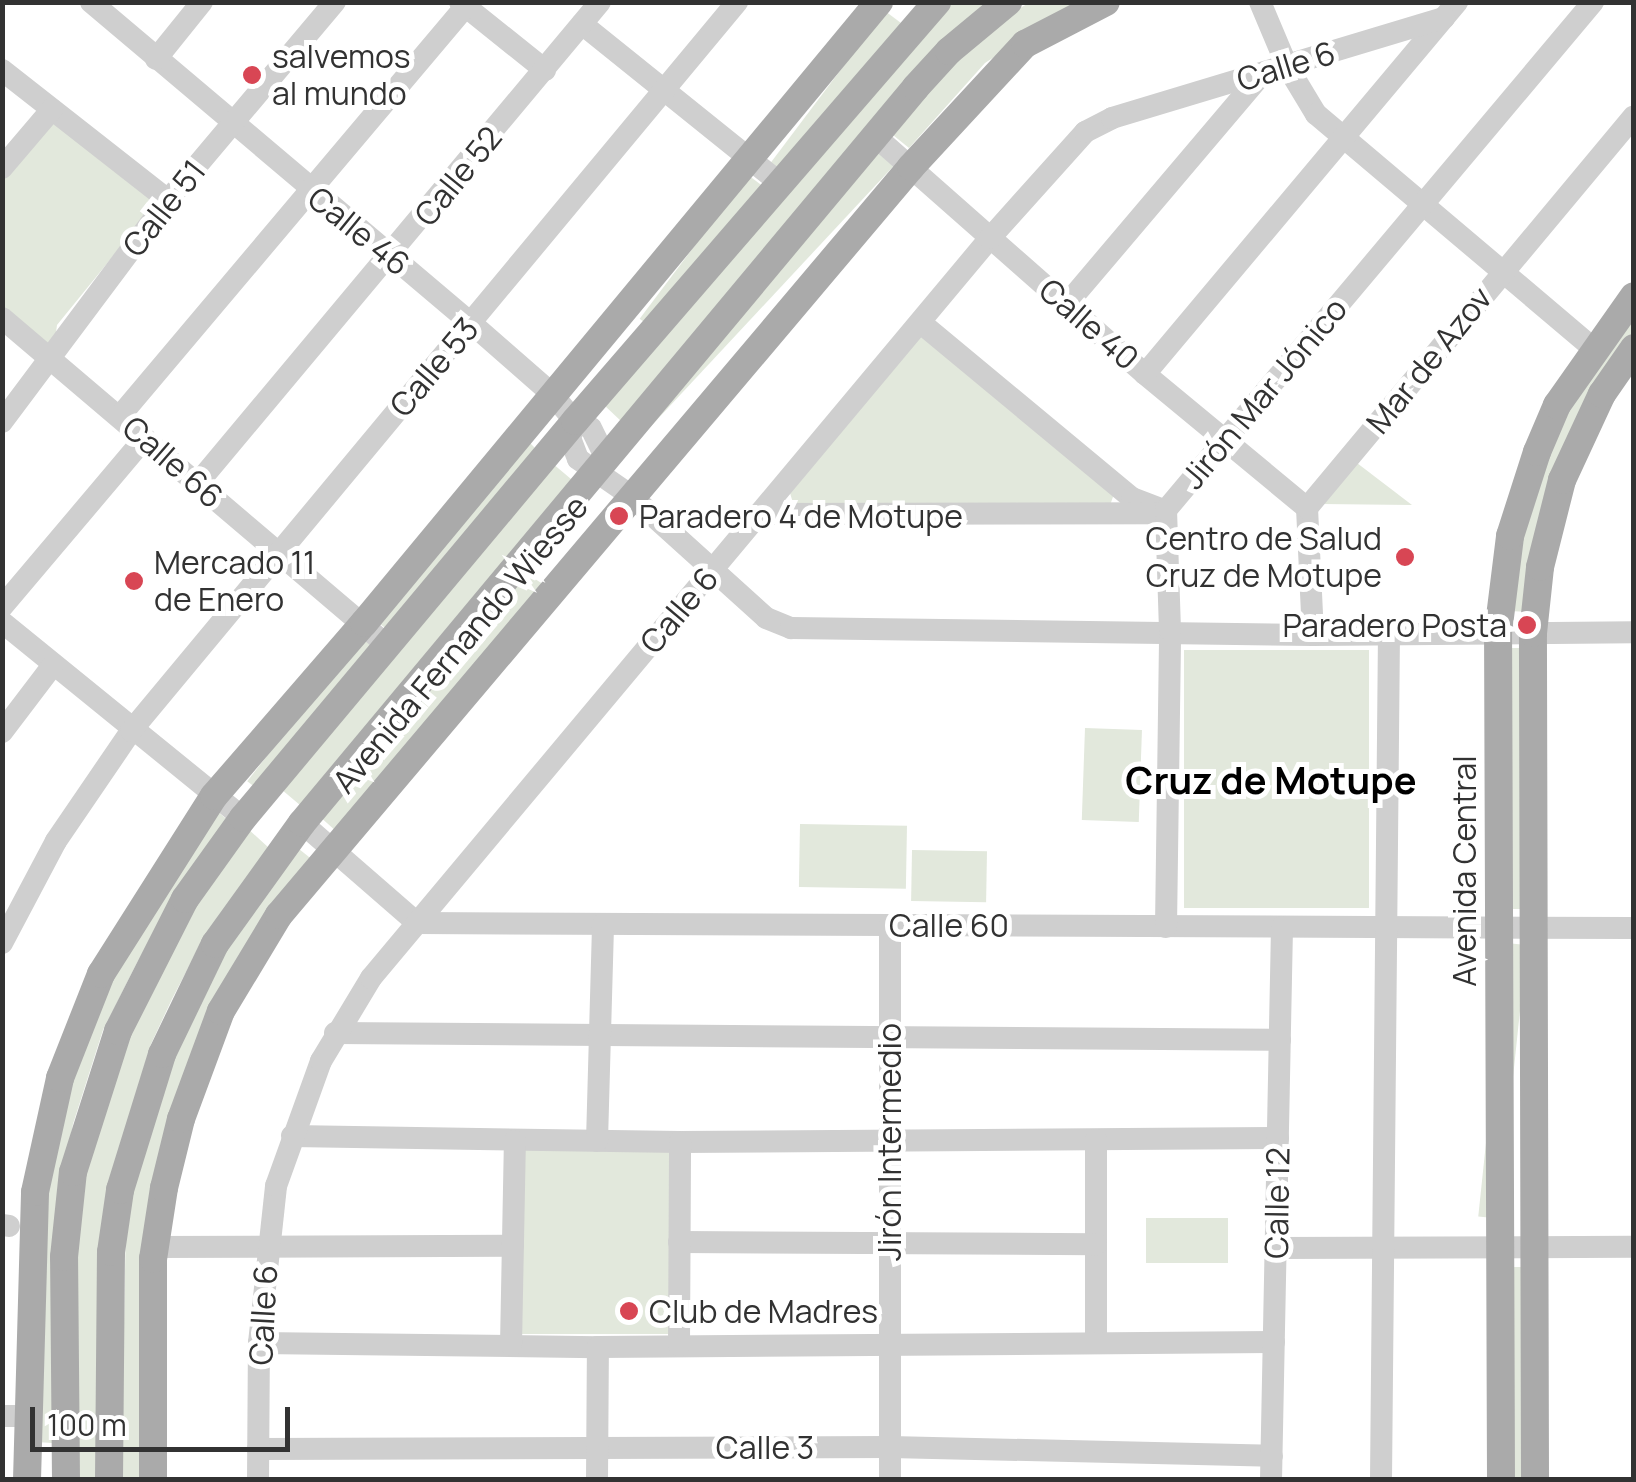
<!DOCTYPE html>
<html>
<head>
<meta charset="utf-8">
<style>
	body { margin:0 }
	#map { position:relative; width:1636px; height:1482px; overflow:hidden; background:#fff; font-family:Manrope,sans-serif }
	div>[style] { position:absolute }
	.green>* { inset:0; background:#e2e8dc; transform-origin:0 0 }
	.minor>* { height:22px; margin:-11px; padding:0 11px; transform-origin:11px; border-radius:11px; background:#cfcfcf }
	.major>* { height:28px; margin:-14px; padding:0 14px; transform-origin:14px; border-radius:14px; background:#aaa }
	.dots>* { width:28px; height:28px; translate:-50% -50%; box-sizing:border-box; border:5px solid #fff; border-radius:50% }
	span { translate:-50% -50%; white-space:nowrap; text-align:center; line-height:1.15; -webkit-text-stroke:10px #fff; paint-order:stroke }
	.poi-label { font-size:32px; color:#323232 }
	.left { translate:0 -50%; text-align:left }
	.right { translate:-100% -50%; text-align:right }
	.street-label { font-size:32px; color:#323232 }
	.quarter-label { font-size:38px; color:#000; font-weight:700 }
	.frame { position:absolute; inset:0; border:5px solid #323232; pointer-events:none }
	.scale { position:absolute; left:30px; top:1407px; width:260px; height:45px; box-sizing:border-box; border:5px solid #323232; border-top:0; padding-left:12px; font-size:30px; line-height:35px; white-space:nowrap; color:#323232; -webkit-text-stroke:8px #fff; paint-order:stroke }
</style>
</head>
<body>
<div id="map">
	<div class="green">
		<div style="clip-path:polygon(945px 3px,993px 3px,623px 423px,603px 404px)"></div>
		<div style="clip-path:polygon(1029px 3px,1077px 3px,985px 63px,909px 148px,893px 135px,942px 76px,1009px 14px)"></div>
		<div style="left:885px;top:11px;width:20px;height:194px;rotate:37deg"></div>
		<div style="clip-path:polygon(49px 120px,157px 202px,57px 325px,53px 355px,3px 318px,2px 175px)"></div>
		<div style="left:878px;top:152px;width:21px;height:379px;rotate:43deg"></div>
		<div style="left:748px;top:175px;width:20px;height:180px;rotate:37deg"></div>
		<div style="clip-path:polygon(1633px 307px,1633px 340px,1588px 408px,1531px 612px,1508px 611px,1516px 536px,1555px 424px)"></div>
		<div style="clip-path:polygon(922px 335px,1115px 491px,1107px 514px,796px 513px,790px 493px)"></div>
		<div style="clip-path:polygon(525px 438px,540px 453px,389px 631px,375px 620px)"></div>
		<div style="left:552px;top:463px;width:33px;height:424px;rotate:40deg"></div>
		<div style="clip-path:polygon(1357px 463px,1412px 505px,1321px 504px)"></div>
		<div style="clip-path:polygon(527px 574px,543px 584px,337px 832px,318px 815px)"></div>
		<div style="left:363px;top:633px;width:18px;height:188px;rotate:38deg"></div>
		<div style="left:1506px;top:648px;width:21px;height:261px"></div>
		<div style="left:1184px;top:650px;width:185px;height:258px"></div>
		<div style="left:1085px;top:728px;width:57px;height:92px;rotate:2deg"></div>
		<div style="clip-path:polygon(218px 812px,230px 822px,182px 884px,138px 961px,103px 1030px,73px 1124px,56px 1212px,52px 1443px,37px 1442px,43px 1213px,67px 1092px,108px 986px)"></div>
		<div style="left:800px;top:824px;width:107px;height:63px;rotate:1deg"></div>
		<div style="clip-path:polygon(246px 827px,269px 848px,203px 939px,172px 999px,151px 1044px,122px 1139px,99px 1479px,72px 1480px,73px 1246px,81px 1182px,133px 1013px,177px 929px)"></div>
		<div style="clip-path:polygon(294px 845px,314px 861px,181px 1091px,143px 1479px,121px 1480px,126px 1219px,158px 1091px,212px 961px)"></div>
		<div style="left:912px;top:850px;width:75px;height:51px;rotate:1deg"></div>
		<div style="left:1507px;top:943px;width:20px;height:275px;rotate:6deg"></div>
		<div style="left:522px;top:1150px;width:150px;height:184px"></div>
		<div style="left:1228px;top:1218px;width:45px;height:82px;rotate:90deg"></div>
		<div style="left:1508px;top:1267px;width:18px;height:213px"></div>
	</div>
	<div class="minor">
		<div style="left:91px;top:2px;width:497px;rotate:40.2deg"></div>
		<div style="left:471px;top:323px;width:108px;rotate:41.2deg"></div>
		<div style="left:552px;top:394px;width:35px;rotate:50deg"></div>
		<div style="left:575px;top:421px;width:17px;rotate:24deg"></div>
		<div style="left:591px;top:428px;width:28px;rotate:64deg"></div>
		<div style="left:603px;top:453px;width:17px;rotate:103deg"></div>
		<div style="left:460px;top:2px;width:109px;rotate:38.7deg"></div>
		<div style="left:1260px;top:2px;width:69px;rotate:67.1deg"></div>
		<div style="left:1287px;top:66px;width:56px;rotate:58.9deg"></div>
		<div style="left:1316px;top:114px;width:363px;rotate:40.2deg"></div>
		<div style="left:582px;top:24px;width:254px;rotate:38.8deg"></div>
		<div style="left:156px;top:59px;width:73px;rotate:-51.1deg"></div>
		<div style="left:2px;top:70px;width:211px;rotate:38.1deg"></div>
		<div style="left:875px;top:136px;width:360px;rotate:41.4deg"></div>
		<div style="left:1145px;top:374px;width:210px;rotate:39.6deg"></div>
		<div style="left:2px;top:168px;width:77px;rotate:-49.7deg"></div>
		<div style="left:1066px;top:305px;width:302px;rotate:-49.7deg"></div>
		<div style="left:2px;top:318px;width:507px;rotate:40.36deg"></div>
		<div style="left:921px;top:323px;width:274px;rotate:39.7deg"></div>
		<div style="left:1132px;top:498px;width:28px;rotate:21deg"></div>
		<div style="left:1145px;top:374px;width:486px;rotate:-50deg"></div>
		<div style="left:120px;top:416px;width:535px;rotate:-49.85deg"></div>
		<div style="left:575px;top:421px;width:18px;rotate:106deg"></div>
		<div style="left:570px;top:438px;width:22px;rotate:69deg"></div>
		<div style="left:578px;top:459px;width:63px;rotate:34.7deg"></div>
		<div style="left:630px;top:495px;width:183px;rotate:42.1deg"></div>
		<div style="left:766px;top:618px;width:27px;rotate:22deg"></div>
		<div style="left:791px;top:628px;width:522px;rotate:0.77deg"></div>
		<div style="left:1313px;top:635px;width:321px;rotate:-0.5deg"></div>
		<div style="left:2px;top:422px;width:277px;rotate:-53.2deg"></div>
		<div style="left:168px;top:200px;width:259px;rotate:-49.9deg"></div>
		<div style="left:197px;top:484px;width:628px;rotate:-50.1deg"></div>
		<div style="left:761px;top:514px;width:405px;rotate:-0.1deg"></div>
		<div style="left:2px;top:607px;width:221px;rotate:-49.8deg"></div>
		<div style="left:2px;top:622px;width:311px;rotate:39.1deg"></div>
		<div style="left:1313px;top:635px;width:127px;rotate:-92.7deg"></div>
		<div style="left:1307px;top:508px;width:510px;rotate:-50.17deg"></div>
		<div style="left:2px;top:732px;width:84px;rotate:-52.7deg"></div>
		<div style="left:302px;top:823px;width:152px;rotate:41deg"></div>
		<div style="left:417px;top:923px;width:1217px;rotate:0.24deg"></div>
		<div style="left:1166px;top:927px;width:297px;rotate:-89.2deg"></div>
		<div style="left:1170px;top:630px;width:120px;rotate:-91.9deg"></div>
		<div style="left:1166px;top:510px;width:664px;rotate:-49.95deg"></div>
		<div style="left:2px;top:943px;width:115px;rotate:-62.1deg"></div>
		<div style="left:56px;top:841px;width:133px;rotate:-55.7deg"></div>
		<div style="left:131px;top:731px;width:948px;rotate:-50.26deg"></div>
		<div style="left:335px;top:1033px;width:945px;rotate:0.42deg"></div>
		<div style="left:292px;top:1136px;width:388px;rotate:0.9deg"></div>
		<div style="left:680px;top:1142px;width:598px;rotate:-0.38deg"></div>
		<div style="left:1096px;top:1140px;width:202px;rotate:90deg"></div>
		<div style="left:597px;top:1141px;width:217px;rotate:-88.4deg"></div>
		<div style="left:2px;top:1225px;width:7px;rotate:8deg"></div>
		<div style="left:679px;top:1242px;width:417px;rotate:0.3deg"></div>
		<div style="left:153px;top:1247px;width:360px;rotate:-0.2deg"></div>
		<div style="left:1276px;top:1248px;width:358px;rotate:-0.2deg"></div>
		<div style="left:259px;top:1343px;width:339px;rotate:0.7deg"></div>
		<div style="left:598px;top:1347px;width:676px;rotate:-0.42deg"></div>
		<div style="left:511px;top:1345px;width:204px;rotate:-88.9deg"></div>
		<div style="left:679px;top:1345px;width:203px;rotate:-89.7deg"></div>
		<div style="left:2px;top:1416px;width:26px"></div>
		<div style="left:258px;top:1449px;width:632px;rotate:-0.18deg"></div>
		<div style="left:890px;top:1447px;width:382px;rotate:1.3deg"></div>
		<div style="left:258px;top:1480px;width:137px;rotate:-89.6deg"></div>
		<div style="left:259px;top:1343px;width:158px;rotate:-83.8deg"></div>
		<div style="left:276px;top:1186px;width:133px;rotate:-70.2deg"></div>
		<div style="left:321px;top:1061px;width:97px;rotate:-58.9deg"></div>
		<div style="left:371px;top:978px;width:965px;rotate:-50.09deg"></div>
		<div style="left:990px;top:238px;width:142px;rotate:-48.1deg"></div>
		<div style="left:1085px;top:132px;width:30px;rotate:-27deg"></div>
		<div style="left:1112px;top:118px;width:347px;rotate:-16.8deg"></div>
		<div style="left:597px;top:1480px;width:133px;rotate:-89.6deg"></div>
		<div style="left:890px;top:1480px;width:555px;rotate:-90deg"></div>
		<div style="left:1271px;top:1480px;width:553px;rotate:-88.86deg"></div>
		<div style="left:1381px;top:1480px;width:846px;rotate:-89.46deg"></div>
	</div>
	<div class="major">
		<div style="left:27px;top:1480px;width:288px;rotate:-88.4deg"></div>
		<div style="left:35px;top:1192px;width:117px;rotate:-77.6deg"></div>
		<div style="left:60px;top:1078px;width:112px;rotate:-68.5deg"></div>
		<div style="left:101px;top:974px;width:211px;rotate:-57.6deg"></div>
		<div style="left:214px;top:796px;width:229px;rotate:-49.1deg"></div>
		<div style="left:364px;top:623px;width:807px;rotate:-50.33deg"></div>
		<div style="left:66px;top:1480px;width:223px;rotate:-90.5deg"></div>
		<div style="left:64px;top:1257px;width:85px;rotate:-84deg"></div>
		<div style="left:73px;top:1172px;width:148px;rotate:-72.3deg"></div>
		<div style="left:118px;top:1031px;width:148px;rotate:-63.1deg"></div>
		<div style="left:185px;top:899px;width:100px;rotate:-54.4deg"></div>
		<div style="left:243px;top:818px;width:518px;rotate:-50.1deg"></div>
		<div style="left:575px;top:421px;width:554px;rotate:-49.17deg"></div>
		<div style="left:109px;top:1480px;width:228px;rotate:-89.5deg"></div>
		<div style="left:111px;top:1252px;width:63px;rotate:-81.7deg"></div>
		<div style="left:120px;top:1190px;width:142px;rotate:-72.8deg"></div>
		<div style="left:162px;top:1054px;width:122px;rotate:-64.3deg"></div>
		<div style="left:215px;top:944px;width:149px;rotate:-54.3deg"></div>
		<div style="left:302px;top:823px;width:958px;rotate:-50.16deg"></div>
		<div style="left:916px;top:87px;width:49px;rotate:-47.5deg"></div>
		<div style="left:949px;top:51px;width:77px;rotate:-39.7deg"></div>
		<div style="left:153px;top:1480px;width:221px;rotate:-90deg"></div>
		<div style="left:153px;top:1259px;width:72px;rotate:-81.2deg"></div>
		<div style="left:164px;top:1188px;width:71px;rotate:-76.2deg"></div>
		<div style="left:181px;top:1119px;width:115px;rotate:-69.7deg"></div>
		<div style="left:221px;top:1011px;width:112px;rotate:-58.9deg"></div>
		<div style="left:279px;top:915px;width:979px;rotate:-49.8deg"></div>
		<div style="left:911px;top:167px;width:168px;rotate:-47.2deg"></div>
		<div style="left:1025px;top:44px;width:91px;rotate:-27.4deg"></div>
		<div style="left:1501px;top:1480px;width:847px;rotate:-90.2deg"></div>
		<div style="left:1498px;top:633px;width:98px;rotate:-82.9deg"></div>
		<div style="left:1510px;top:536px;width:88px;rotate:-72.2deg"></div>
		<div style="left:1537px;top:452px;width:51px;rotate:-66.9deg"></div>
		<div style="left:1557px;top:405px;width:133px;rotate:-54.8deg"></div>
		<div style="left:1535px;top:1480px;width:847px;rotate:-90.14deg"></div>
		<div style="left:1533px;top:633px;width:66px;rotate:-83.9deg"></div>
		<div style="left:1540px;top:567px;width:90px;rotate:-75.8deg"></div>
		<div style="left:1562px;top:480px;width:95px;rotate:-65.1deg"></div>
		<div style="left:1602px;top:394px;width:56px;rotate:-55.2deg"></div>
	</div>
	<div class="dots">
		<div style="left:252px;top:75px;background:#d84654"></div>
		<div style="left:619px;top:516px;background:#d84654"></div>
		<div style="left:1405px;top:557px;background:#d84654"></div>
		<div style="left:134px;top:581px;background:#d84654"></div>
		<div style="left:1527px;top:625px;background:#d84654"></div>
		<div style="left:629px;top:1311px;background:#d84654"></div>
	</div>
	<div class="poi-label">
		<span class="left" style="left:272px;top:75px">salvemos<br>al mundo</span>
		<span class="left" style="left:639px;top:516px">Paradero 4 de Motupe</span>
		<span class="right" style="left:1382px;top:557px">Centro de Salud<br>Cruz de Motupe</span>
		<span class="left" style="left:154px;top:581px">Mercado 11<br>de Enero</span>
		<span class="right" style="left:1507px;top:625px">Paradero Posta</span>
		<span class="left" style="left:649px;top:1311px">Club de Madres</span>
	</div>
	<div class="street-label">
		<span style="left:1286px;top:66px;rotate:-17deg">Calle 6</span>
		<span style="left:458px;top:176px;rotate:-51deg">Calle 52</span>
		<span style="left:164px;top:208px;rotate:-52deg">Calle 51</span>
		<span style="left:359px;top:231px;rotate:39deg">Calle 46</span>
		<span style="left:1089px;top:324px;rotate:41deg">Calle 40</span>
		<span style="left:1429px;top:360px;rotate:-51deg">Mar de Azov</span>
		<span style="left:434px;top:367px;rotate:-50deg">Calle 53</span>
		<span style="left:1264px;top:393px;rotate:-50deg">Jirón Mar Jónico</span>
		<span style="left:173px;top:462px;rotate:41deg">Calle 66</span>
		<span style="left:679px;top:610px;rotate:-50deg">Calle 6</span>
		<span style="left:460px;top:644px;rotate:-50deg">Avenida Fernando Wiesse</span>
		<span style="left:1464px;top:871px;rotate:-90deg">Avenida Central</span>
		<span style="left:949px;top:925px">Calle 60</span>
		<span style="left:889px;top:1142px;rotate:-90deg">Jirón Intermedio</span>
		<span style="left:1277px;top:1203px;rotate:-89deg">Calle 12</span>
		<span style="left:263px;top:1315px;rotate:-87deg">Calle 6</span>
		<span style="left:765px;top:1447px">Calle 3</span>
	</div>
	<div class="quarter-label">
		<span style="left:1271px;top:780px">Cruz de Motupe</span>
	</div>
	<div class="frame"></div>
	<div class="scale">100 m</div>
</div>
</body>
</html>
